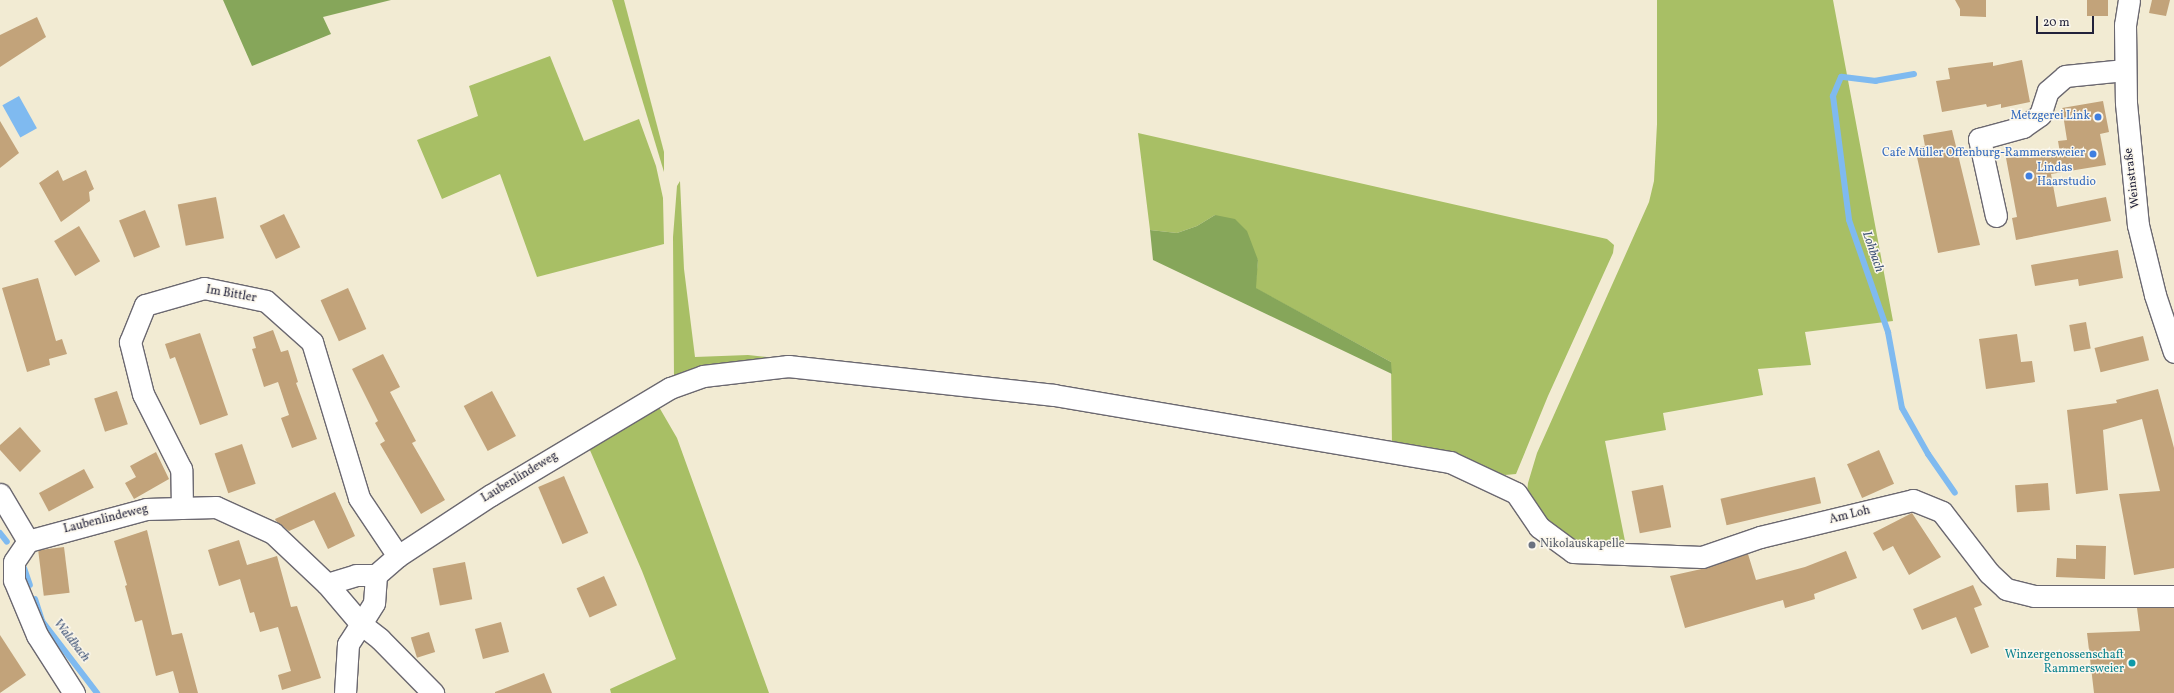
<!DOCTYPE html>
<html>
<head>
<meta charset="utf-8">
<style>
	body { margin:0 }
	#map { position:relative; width:2174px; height:693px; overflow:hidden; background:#f2ebd3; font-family:Vollkorn,serif }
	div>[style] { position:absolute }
	.green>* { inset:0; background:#a8bf65 }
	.forest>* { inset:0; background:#86a65a }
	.water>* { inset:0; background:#7fbaf0; transform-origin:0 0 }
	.stream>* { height:6px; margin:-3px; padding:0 3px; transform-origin:3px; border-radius:3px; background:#7fbaf0 }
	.building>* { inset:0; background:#c2a37a; transform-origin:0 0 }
	.roads { filter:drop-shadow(1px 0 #6b6870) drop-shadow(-1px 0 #6b6870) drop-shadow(0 1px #6b6870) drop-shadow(0 -1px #6b6870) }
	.minor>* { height:21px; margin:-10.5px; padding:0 10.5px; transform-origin:10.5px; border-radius:10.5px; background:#fff }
	.dots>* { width:11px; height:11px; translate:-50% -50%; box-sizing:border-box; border:2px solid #fbf7ec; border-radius:50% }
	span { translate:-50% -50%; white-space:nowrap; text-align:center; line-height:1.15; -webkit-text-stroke:3px #fbf7ec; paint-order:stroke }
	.shop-label { font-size:12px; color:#366cbe }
	.right { translate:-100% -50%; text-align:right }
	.left { translate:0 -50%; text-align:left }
	.street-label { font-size:12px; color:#22223b }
	.worship-label { font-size:12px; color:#5b616d }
	.culture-label { font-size:12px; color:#0d838f }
	.water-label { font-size:13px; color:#43577a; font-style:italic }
	.scale { position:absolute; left:2036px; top:16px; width:58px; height:18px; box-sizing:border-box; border:2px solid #22223b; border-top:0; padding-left:5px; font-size:12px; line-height:14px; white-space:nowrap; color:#22223b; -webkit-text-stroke:3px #fbf7ec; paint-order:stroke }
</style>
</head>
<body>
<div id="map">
	<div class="green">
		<div style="clip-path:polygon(612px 0,624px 0,664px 152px,664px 172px)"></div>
		<div style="clip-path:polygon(1657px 0,1833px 0,1893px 321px,1805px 332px,1811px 365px,1758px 369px,1763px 395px,1663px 413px,1666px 430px,1605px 441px,1625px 541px,1591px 545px,1564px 540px,1526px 503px,1528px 483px,1537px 453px,1649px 202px,1654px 181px,1657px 124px)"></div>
		<div style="clip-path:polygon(550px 56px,584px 141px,639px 119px,656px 166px,663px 198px,664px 244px,537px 277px,500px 174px,442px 199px,417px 140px,478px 116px,469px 86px)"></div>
		<div style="clip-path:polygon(1138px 133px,1607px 239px,1614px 245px,1613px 253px,1548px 396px,1516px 474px,1505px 475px,1449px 456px,1392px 448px,1391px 362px,1255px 288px,1258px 260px,1215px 215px,1197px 226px,1177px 233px,1150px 230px)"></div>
		<div style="clip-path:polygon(680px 181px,684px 269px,695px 357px,748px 355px,834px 364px,674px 378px,673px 237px,677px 186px)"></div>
		<div style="clip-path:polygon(659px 407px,677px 438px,769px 693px,611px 693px,610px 689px,676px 659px,642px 571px,589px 448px,607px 435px)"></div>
	</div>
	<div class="forest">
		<div style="clip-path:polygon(223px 0,391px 0,323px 17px,331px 34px,252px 66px)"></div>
		<div style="clip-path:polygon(1215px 215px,1235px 219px,1247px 231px,1258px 260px,1256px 288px,1391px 362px,1392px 374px,1153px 260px,1150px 230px,1177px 233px,1197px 226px)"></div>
	</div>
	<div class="water">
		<div style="left:19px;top:96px;width:37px;height:19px;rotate:61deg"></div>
	</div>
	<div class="stream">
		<div style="left:1914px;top:74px;width:39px;rotate:170deg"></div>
		<div style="left:1876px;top:81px;width:35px;rotate:-173deg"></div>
		<div style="left:1841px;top:77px;width:21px;rotate:113deg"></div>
		<div style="left:1833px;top:96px;width:125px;rotate:82.6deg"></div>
		<div style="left:1849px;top:220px;width:119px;rotate:70.8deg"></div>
		<div style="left:1888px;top:332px;width:77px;rotate:79.6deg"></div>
		<div style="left:1902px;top:408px;width:53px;rotate:60.5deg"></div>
		<div style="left:1928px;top:454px;width:47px;rotate:55.3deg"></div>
		<div style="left:0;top:533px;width:11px;rotate:52deg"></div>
		<div style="left:24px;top:568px;width:18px;rotate:71deg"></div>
		<div style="left:35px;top:599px;width:23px;rotate:72deg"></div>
		<div style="left:42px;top:621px;width:91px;rotate:52.6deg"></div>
	</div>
	<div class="building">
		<div style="clip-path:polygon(1955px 0,1986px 0,1986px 17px,1960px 16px,1960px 9px)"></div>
		<div style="left:2087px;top:0;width:21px;height:16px"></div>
		<div style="clip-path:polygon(2152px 0,2170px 0,2166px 16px,2149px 13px)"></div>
		<div style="clip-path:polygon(37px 17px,46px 37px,0 67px,0 35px)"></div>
		<div style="clip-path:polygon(2022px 60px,2030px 102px,2001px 108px,2001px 104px,1987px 107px,1986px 104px,1942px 112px,1936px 81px,1950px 79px,1948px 68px,1993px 62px,1993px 66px)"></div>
		<div style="clip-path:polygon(2103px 101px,2109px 132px,2100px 134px,2106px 165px,2051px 174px,2057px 207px,2106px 197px,2111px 221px,2016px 240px,2012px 218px,2017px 217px,2006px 158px,2028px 155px,2029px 158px,2060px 153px,2058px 141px,2067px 140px,2062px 108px)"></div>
		<div style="clip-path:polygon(0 121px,19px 153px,0 168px)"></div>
		<div style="clip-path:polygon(1952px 130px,1980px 245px,1938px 253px,1915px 148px,1925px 146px,1923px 135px)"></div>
		<div style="clip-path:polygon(58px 170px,63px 181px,86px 170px,94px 189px,89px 192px,90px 201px,61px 222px,39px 183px)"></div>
		<div style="left:216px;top:197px;width:42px;height:39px;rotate:79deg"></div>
		<div style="left:145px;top:210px;width:40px;height:28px;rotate:68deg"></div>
		<div style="left:284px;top:214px;width:37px;height:27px;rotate:64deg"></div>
		<div style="left:79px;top:226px;width:41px;height:29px;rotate:59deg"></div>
		<div style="clip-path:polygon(2118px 250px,2123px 278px,2079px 286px,2078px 279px,2035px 286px,2031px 265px)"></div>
		<div style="clip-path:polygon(38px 278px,56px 341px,62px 339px,67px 354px,49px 359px,50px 365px,27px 372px,2px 288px)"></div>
		<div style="left:348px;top:288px;width:45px;height:30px;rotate:66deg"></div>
		<div style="left:2086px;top:322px;width:27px;height:17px;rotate:80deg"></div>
		<div style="clip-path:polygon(273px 330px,281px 352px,288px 350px,298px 382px,296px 383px,317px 439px,292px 448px,281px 418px,289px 415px,278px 382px,264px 387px,252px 349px,256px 348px,253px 337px)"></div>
		<div style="clip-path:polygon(200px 333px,228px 415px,200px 425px,175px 357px,170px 359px,165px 344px)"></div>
		<div style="clip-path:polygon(2017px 334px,2021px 362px,2032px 361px,2035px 382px,1986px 389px,1979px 339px)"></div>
		<div style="left:2143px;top:336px;width:25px;height:50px;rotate:76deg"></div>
		<div style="clip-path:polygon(383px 354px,400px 387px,390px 392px,416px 441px,412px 443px,445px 500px,421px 514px,380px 444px,385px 441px,375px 423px,378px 421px,352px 369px)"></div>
		<div style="clip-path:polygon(2158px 389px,2174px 448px,2174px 568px,2134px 575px,2119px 494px,2160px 491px,2142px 419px,2103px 430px,2108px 490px,2076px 494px,2067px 410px,2117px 403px,2116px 400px)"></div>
		<div style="left:117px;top:391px;width:35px;height:24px;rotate:72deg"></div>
		<div style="left:492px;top:391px;width:51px;height:32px;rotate:62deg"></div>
		<div style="clip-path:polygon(20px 427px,41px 451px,20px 472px,0 450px,0 445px)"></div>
		<div style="left:242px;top:444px;width:42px;height:29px;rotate:71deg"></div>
		<div style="left:1879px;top:450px;width:37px;height:35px;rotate:66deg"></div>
		<div style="clip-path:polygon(156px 452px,169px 479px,134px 499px,125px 483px,136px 477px,130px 466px)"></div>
		<div style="left:84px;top:469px;width:21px;height:51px;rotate:62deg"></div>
		<div style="left:564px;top:476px;width:62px;height:28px;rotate:67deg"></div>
		<div style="left:1815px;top:477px;width:27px;height:97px;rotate:77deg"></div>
		<div style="left:2048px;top:483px;width:27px;height:33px;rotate:86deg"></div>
		<div style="left:1663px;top:485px;width:43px;height:32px;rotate:79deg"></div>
		<div style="clip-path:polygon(335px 492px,355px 536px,328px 549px,314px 520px,289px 531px,276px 521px,275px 519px)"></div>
		<div style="clip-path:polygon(1912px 513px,1941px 557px,1909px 575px,1893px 546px,1883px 551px,1873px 533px)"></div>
		<div style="clip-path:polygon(147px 530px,172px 635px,182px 633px,198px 693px,179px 693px,173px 671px,156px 676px,142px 620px,135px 622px,125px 586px,127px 585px,114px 541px)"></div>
		<div style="clip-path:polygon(239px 540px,247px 565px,277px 556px,291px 607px,297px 606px,321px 678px,282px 690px,278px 675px,291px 671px,278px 627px,260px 632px,254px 612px,250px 613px,240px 579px,219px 586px,208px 550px)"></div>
		<div style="clip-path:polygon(2076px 545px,2106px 546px,2105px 579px,2056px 577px,2057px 558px,2076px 559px)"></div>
		<div style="left:64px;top:547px;width:46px;height:26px;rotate:83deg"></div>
		<div style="clip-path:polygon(1846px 551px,1857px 578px,1814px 594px,1815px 599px,1785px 608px,1783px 600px,1685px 628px,1670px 576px,1706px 568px,1748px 554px,1756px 580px,1805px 567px)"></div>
		<div style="left:465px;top:562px;width:38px;height:33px;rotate:79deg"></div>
		<div style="left:604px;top:576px;width:32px;height:30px;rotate:66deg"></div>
		<div style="clip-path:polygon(1973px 585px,1982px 605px,1974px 608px,1989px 647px,1971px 654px,1956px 617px,1922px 630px,1913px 609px)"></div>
		<div style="clip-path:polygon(2137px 608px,2174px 608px,2174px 693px,2094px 693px,2087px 633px,2140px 631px)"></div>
		<div style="left:501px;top:622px;width:31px;height:27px;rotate:75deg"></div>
		<div style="left:429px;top:632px;width:21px;height:19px;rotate:73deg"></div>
		<div style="clip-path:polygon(0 635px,26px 675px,0 693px)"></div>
		<div style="clip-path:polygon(544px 673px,552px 693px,495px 693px,495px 692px)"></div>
	</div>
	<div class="roads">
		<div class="minor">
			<div style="left:2129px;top:0;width:25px;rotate:99deg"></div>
			<div style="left:2125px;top:25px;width:78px;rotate:89.3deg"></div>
			<div style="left:2126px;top:103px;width:123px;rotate:84.4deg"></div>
			<div style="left:2138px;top:225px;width:72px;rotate:76.3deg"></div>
			<div style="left:2155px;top:295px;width:60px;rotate:71.6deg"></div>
			<div style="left:1996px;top:216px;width:79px;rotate:-102.4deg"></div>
			<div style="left:1979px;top:139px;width:46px;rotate:-15.3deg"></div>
			<div style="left:2023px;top:127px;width:21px;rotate:-35deg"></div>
			<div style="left:2040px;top:115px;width:25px;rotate:-72deg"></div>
			<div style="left:2048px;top:91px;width:23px;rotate:-41deg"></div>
			<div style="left:2065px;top:76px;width:60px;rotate:-5.7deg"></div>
			<div style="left:0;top:494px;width:55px;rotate:59.2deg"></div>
			<div style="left:182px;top:508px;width:39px;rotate:-91deg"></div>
			<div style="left:181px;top:469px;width:84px;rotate:-116.9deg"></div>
			<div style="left:143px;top:394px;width:54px;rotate:-104deg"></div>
			<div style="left:130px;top:342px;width:40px;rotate:-68deg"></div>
			<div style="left:145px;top:305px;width:61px;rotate:-16.1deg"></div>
			<div style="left:204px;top:288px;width:63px;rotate:11.8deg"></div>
			<div style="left:266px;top:301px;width:62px;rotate:41.7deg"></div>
			<div style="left:312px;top:342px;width:163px;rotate:73.2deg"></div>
			<div style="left:359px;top:498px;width:70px;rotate:56.1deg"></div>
			<div style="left:28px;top:541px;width:122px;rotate:-15.2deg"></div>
			<div style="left:146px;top:509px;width:70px;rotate:-1.6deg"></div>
			<div style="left:216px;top:507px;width:63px;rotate:24.5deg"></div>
			<div style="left:273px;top:533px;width:74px;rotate:43.4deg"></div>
			<div style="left:327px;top:584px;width:52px;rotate:49.6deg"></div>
			<div style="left:361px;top:624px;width:24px;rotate:123deg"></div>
			<div style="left:348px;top:644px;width:49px;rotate:93.5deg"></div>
			<div style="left:28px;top:541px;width:25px;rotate:124deg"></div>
			<div style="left:14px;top:562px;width:18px;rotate:90deg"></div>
			<div style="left:14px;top:580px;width:60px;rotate:67.3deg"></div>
			<div style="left:37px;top:635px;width:69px;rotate:57.5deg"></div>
			<div style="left:376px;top:575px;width:28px;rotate:94deg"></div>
			<div style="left:374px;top:603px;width:25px;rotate:122deg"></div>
			<div style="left:361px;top:624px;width:24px;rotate:38deg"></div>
			<div style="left:380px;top:639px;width:76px;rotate:45.5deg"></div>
			<div style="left:327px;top:584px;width:30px;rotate:-17deg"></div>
			<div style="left:356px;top:575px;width:20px"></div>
			<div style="left:376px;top:575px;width:29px;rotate:-41deg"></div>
			<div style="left:398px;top:556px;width:111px;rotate:-33.3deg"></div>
			<div style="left:491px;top:495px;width:209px;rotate:-30.9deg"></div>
			<div style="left:670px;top:388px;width:35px;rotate:-20deg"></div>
			<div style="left:703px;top:376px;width:86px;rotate:-6.7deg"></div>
			<div style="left:788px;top:366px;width:268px;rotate:6.2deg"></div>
			<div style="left:1054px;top:395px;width:402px;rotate:9.6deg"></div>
			<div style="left:1450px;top:462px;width:73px;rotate:25.2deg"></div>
			<div style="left:1516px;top:493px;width:41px;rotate:55.9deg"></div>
			<div style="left:1539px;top:527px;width:42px;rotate:36.3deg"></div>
			<div style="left:1573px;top:552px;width:129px;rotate:2.2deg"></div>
			<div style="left:1702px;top:557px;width:61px;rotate:-19deg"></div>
			<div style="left:1760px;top:537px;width:157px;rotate:-13.6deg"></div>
			<div style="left:1913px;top:500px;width:31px;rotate:22deg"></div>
			<div style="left:1942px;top:512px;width:77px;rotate:52.4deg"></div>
			<div style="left:1989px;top:573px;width:23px;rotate:43deg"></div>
			<div style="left:2006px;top:589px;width:29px;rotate:14deg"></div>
			<div style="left:2034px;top:596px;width:140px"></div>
		</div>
	</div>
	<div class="dots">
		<div style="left:2098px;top:117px;background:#3f7fe0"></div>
		<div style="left:2093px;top:154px;background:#3f7fe0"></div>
		<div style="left:2029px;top:176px;background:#3f7fe0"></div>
		<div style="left:1532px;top:545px;background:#6b7280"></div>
		<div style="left:2132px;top:663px;background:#0f9aa8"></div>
	</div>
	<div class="shop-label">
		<span class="right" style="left:2090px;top:117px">Metzgerei Link</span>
		<span class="right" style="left:2085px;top:154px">Cafe Müller Offenburg-Rammersweier</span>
		<span class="left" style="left:2037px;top:176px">Lindas<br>Haarstudio</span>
	</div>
	<div class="street-label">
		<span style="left:2133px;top:178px;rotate:-97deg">Weinstraße</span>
		<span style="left:231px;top:295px;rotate:10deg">Im Bittler</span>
		<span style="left:520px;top:478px;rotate:-31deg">Laubenlindeweg</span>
		<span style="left:1850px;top:516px;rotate:-14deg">Am Loh</span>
		<span style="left:106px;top:520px;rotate:-14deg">Laubenlindeweg</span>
	</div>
	<div class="worship-label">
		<span class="left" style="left:1540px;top:545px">Nikolauskapelle</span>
	</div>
	<div class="culture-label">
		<span class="right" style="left:2124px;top:663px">Winzergenossenschaft<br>Rammersweier</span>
	</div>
	<div class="water-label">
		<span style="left:1872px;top:252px;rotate:71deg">Lohbach</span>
		<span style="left:71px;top:641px;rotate:52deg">Waldbach</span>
	</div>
	<div class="scale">20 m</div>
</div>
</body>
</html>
